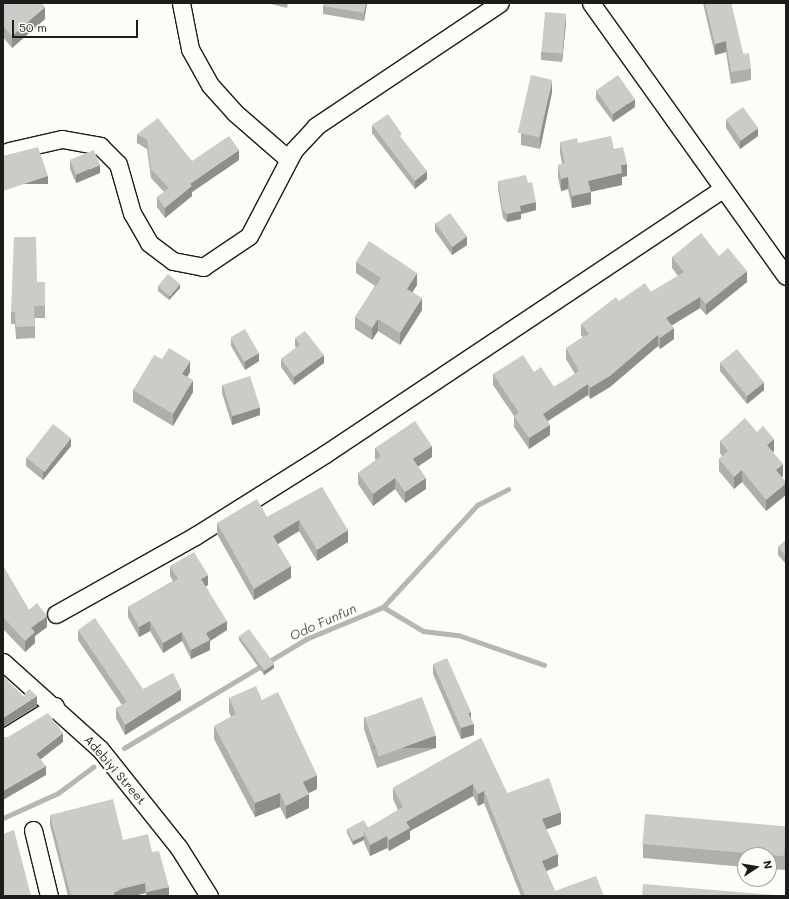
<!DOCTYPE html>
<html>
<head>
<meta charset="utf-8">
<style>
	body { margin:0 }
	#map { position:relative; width:789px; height:899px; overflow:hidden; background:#fdfcf7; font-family:Mali,sans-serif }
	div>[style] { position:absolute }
	.stream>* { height:5px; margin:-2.5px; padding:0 2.5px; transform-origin:2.5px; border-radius:2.5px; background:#b7b6b2 }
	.roads { filter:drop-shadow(1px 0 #1c1c1c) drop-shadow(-1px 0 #1c1c1c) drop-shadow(0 1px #1c1c1c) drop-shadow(0 -1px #1c1c1c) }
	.minor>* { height:17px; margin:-8.5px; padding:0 8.5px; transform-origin:8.5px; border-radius:8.5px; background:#fdfcf7 }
	.wall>* { inset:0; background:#afafac }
	.shaded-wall>* { inset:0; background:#8f8e8c; transform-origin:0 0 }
	.building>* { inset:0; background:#cccbc8; transform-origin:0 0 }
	span { translate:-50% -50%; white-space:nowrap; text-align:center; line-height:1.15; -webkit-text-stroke:3.5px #fdfcf7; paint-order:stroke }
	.street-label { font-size:12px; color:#1c1c1c }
	.water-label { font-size:13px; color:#5a5a58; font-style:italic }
	.frame { position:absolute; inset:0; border:4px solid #1c1c1c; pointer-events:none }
	.north { position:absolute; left:737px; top:847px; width:40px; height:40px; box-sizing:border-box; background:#fdfcf7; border:1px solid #a3a29f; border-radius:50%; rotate:78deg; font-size:11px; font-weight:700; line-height:16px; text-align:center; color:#1c1c1c }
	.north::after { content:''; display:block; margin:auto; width:14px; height:18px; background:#1c1c1c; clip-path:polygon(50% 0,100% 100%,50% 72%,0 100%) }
	.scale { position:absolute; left:12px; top:20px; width:126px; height:18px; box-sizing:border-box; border:2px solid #1c1c1c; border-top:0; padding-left:5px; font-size:12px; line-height:14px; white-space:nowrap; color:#1c1c1c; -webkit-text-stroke:3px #fdfcf7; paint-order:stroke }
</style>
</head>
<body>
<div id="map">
	<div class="stream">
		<div style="left:383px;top:607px;width:47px;rotate:31deg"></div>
		<div style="left:423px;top:631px;width:35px;rotate:7deg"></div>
		<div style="left:458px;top:635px;width:91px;rotate:19.2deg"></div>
		<div style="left:124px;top:748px;width:212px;rotate:-30.9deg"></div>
		<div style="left:306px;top:639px;width:83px;rotate:-22.6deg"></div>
		<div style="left:383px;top:607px;width:139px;rotate:-47.3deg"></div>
		<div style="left:477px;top:505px;width:35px;rotate:-27deg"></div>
		<div style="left:3px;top:818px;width:60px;rotate:-24.4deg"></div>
		<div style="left:58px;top:793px;width:44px;rotate:-36.6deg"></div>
	</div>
	<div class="roads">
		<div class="minor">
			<div style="left:181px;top:3px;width:47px;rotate:78.9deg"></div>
			<div style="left:190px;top:49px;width:41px;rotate:60.9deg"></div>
			<div style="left:210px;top:85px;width:36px;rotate:48deg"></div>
			<div style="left:234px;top:112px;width:72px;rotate:41deg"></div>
			<div style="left:591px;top:3px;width:335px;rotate:54.5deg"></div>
			<div style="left:9px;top:151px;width:54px;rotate:-12.8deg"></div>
			<div style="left:62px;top:139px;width:39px;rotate:10deg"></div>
			<div style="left:100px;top:146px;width:25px;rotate:45deg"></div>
			<div style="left:118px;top:164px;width:51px;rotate:74.1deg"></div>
			<div style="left:132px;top:213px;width:34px;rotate:60deg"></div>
			<div style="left:149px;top:243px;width:30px;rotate:37deg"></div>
			<div style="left:173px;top:261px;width:31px;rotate:11deg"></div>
			<div style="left:203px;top:267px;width:55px;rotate:-34deg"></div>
			<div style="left:249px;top:236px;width:97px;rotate:-62.4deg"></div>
			<div style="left:294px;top:150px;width:33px;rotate:-47deg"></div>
			<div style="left:316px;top:126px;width:221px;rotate:-33.8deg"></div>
			<div style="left:56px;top:614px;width:159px;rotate:-29.3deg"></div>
			<div style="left:195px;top:536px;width:154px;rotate:-32.2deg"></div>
			<div style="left:325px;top:454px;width:477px;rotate:-33.7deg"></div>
			<div style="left:3px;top:662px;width:130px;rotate:41.9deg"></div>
			<div style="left:100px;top:749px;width:127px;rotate:51.4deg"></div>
			<div style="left:179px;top:848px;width:57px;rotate:58deg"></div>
			<div style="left:3px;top:738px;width:61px;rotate:-31.6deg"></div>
			<div style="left:33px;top:830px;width:68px;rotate:76.4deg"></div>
		</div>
	</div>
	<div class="wall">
		<div style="clip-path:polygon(3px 3px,45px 19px,12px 48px,3px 37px)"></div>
		<div style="clip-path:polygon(267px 3px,288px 3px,287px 8px)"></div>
		<div style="clip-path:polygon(323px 3px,367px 3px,364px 21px,323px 14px)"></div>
		<div style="clip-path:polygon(703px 3px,731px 3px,743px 54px,751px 69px,751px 80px,731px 84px,726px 52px,715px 55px)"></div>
		<div style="clip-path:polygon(566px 22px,562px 62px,541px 60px,541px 52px)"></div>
		<div style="clip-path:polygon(596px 91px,635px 107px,613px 122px,596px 99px)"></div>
		<div style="clip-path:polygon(552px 92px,540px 149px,521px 145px,521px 133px)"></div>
		<div style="clip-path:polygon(726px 120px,758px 136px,740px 149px,726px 128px)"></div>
		<div style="clip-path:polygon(372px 125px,427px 179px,415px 189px,372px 133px)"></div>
		<div style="clip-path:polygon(137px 134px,192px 161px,239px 160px,192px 192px,192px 196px,165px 218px,157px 207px,157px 197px,164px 192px,151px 178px,147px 149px,137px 143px)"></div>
		<div style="clip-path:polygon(560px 142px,578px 143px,614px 149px,627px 176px,622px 177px,622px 185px,591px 192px,591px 204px,572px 208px,568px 189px,561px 191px,558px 177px,558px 165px,562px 164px,560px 153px)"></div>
		<div style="clip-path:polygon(70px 161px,100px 173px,76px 183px,70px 169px)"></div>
		<div style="clip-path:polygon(498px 181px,528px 183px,536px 210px,521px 214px,521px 219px,507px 222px,503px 218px,498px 189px)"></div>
		<div style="clip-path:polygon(435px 223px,467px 245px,452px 255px,435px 231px)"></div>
		<div style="clip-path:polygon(719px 256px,747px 282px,706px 315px,700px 308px,672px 325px,674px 339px,660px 349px,658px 346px,610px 387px,590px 399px,588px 395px,548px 421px,550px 435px,529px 449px,514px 427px,514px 416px,493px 385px,493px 374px,534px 372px,554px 387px,575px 374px,566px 359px,566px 348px,583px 337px,581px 335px,581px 324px,619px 301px,651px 292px,678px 276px,672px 268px,672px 257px)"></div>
		<div style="clip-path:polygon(356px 262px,417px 285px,412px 292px,422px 310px,400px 345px,378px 331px,372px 340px,355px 329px,355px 317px,375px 286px,356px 273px)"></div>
		<div style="clip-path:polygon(37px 282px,45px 282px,45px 318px,35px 318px,35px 338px,16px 339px,15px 324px,11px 324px,11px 312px)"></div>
		<div style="clip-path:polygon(158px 286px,180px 288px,169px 300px,158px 291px)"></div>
		<div style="clip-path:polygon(231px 338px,259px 361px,245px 370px,231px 346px)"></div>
		<div style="clip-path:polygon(295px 338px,324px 363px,294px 385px,281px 367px,281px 359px,296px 348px,295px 346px)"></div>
		<div style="clip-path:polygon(162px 359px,190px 372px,187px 377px,193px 392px,173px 426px,133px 402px,133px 390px)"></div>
		<div style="clip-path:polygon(720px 363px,764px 390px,747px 404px,720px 371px)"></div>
		<div style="clip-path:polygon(222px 385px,260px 415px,232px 425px,222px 393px)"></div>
		<div style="clip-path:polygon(757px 432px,774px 451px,773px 452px,783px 476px,782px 477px,766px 511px,742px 482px,734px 489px,719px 471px,719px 459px,722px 456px,720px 453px,720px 441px)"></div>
		<div style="clip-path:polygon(71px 446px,43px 480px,26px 466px,26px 458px)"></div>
		<div style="clip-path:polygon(375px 448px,432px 457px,418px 466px,426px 489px,405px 503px,395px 489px,373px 506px,358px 484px,358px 473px,376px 460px,375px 459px)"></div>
		<div style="clip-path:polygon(322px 487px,348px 542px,317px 561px,299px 531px,278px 544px,291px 578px,254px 600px,217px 534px,217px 523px,267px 517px)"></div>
		<div style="clip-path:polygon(786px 540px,786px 564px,778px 555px,778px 547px)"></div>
		<div style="clip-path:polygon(3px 566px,29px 610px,47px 627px,35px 636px,35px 643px,25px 652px,3px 629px)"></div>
		<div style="clip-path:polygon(170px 566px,208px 585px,206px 586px,227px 630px,210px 641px,210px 650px,191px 659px,182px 641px,163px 653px,150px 631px,139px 637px,128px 617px,128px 607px,173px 581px,170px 576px)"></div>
		<div style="clip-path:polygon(78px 630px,143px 689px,181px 700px,125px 735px,116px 718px,116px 708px,122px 705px,78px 640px)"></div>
		<div style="clip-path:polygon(239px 636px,274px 668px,264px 675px,239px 640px)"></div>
		<div style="clip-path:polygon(433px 664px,471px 719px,474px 735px,461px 739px,433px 674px)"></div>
		<div style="clip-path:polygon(229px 698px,262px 700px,317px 789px,308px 793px,309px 808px,286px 819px,280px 807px,255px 817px,214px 739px,214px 726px,231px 717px,229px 712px)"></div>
		<div style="clip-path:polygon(364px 717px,436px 748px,377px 768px,364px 729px)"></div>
		<div style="clip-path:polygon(481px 738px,507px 793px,561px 824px,546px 829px,558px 866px,546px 871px,555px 891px,604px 896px,521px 896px,484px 803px,478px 806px,473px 796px,410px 831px,410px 839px,389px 851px,387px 848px,370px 856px,364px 842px,364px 840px,353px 845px,347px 833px,347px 829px,368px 828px,398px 810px,393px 799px,393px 788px)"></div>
		<div style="clip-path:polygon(50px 815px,123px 840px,152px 852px,169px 896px,146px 896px,145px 893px,134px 896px,68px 896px,50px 825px)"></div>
		<div style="clip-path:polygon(786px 826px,786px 870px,769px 869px,769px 855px,745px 855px,745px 867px,643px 858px,643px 844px)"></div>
	</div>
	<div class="shaded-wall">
		<div style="clip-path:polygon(366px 3px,367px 3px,364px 21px,364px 13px)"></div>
		<div style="clip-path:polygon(45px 7px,45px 19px,12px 48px,12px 36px)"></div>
		<div style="clip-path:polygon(566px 14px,566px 22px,562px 62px,562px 54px)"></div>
		<div style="clip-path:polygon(726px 41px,726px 52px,715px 55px,715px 44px)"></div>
		<div style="clip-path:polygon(552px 80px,552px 92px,540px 149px,540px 137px)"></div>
		<div style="clip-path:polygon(635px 99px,635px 107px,613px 122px,613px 114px)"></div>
		<div style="clip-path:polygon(758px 128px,758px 136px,740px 149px,740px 141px)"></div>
		<div style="clip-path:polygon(239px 150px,239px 160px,192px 192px,192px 196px,165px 218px,165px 208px,190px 184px)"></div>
		<div style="clip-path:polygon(627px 164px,627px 176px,622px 177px,622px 185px,588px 192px,588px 181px,621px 165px)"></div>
		<div style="clip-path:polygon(100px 165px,100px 173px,76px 183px,76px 175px)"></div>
		<div style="clip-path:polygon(427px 171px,427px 179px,415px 189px,415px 181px)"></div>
		<div style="left:48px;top:176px;width:8px;height:47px;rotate:90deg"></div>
		<div style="clip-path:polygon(568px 177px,568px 189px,561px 191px,561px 179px)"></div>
		<div style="clip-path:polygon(591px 192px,591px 204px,572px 208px,572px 196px)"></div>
		<div style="clip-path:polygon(536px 202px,536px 210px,521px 214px,521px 219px,507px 222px,507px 214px,520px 206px)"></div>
		<div style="clip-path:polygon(467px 236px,467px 245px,452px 255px,452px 247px)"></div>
		<div style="clip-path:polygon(747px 271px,747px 282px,706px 315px,706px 304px)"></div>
		<div style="clip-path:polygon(417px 273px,417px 285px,407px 301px,407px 289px)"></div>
		<div style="clip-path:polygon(180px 284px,180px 288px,169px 300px,169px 296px)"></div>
		<div style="clip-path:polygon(700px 297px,700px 308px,666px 329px,666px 318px)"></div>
		<div style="clip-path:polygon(422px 298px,422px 310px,400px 345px,400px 333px)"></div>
		<div style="clip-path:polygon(378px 319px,378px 331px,372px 340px,372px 328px)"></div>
		<div style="clip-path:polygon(674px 328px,674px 339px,660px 349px,660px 338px)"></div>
		<div style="clip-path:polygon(658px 335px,658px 346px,610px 387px,590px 399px,590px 388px)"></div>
		<div style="clip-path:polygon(259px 353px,259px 361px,245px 370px,245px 361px)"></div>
		<div style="clip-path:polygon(324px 355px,324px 363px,294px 385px,294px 377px)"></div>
		<div style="clip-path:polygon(190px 361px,190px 372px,182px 386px,182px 374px)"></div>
		<div style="clip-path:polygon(193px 380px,193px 392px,173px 426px,173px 414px)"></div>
		<div style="clip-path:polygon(764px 382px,764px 390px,747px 404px,747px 396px)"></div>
		<div style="clip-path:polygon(588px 384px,588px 395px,543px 424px,543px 414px)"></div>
		<div style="clip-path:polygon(260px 407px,260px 415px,232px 425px,232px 416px)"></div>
		<div style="clip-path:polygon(550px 425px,550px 435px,529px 449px,529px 438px)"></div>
		<div style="clip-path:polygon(71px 438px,71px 446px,43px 480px,43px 472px)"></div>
		<div style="clip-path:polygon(774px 439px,774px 451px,767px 457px,767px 445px)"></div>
		<div style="clip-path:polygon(432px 446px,432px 457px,413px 470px,413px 459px)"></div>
		<div style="clip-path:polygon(783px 464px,783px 476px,776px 482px,776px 470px)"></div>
		<div style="clip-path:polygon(742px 470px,742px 482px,734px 489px,734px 477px)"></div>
		<div style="clip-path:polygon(395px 478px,395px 489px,373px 506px,373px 494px)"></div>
		<div style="clip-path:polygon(426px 478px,426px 489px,405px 503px,405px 492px)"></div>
		<div style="clip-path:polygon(786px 483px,786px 495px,766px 511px,766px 500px)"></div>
		<div style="clip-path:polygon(299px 520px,299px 531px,273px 547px,273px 536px)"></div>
		<div style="clip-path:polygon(348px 530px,348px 542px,317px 561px,317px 550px)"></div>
		<div style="clip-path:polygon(291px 566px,291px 578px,254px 600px,254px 589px)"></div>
		<div style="clip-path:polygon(208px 575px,208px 585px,201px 589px,201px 579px)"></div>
		<div style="clip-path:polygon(47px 616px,47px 627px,35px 636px,35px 643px,25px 652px,25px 641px,31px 628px)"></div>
		<div style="clip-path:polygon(150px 621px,150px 631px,139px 637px,139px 627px)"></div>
		<div style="clip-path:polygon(227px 621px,227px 630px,210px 641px,210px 650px,191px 659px,191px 650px,206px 633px)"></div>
		<div style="clip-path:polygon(182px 632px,182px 641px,163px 653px,163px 643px)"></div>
		<div style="clip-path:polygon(274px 664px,274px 668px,264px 675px,264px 671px)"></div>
		<div style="clip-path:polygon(181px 689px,181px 700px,125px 735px,125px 725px)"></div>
		<div style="clip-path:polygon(37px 696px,37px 706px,3px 727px,3px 718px)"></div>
		<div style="clip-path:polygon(471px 712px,471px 722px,468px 713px)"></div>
		<div style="clip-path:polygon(474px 724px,474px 735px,461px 739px,461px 728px)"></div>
		<div style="clip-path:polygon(63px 733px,63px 742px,36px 763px,36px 754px)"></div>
		<div style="left:436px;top:736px;width:12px;height:62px;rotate:90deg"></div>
		<div style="clip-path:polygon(46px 766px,46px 775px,3px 800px,3px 791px)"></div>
		<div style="clip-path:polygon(317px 775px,317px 789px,303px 796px,303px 782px)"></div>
		<div style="clip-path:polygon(473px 784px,473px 796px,410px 831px,410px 839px,389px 851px,389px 840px,406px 822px)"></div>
		<div style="clip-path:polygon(484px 791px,484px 803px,478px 806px,478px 794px)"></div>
		<div style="clip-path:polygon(280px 793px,280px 807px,255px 817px,255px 803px)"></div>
		<div style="clip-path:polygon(309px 794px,309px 808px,286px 819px,286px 806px)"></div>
		<div style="clip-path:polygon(561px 812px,561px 824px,542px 831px,542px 819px)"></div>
		<div style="clip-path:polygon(364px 836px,364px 840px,353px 845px,353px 841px)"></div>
		<div style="clip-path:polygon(387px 836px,387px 848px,370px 856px,370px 845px)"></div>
		<div style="clip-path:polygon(558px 854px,558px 866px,542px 873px,542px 861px)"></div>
		<div style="clip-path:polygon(145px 883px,145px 893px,134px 896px,114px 896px,114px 893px,121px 889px)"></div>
		<div style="clip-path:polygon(169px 887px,169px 896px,147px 896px,147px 892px)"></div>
	</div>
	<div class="building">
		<div style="clip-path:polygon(3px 3px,41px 3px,45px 7px,12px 36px,3px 26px)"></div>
		<div style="clip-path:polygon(323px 3px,366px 3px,364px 13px,323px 6px)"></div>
		<div style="clip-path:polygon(705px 3px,731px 3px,743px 54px,749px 53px,751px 69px,731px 72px,726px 41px,715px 44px)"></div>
		<div style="left:545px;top:12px;width:21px;height:40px;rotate:5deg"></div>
		<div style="left:531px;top:75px;width:22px;height:59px;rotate:13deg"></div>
		<div style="left:618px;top:75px;width:29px;height:27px;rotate:55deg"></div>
		<div style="left:743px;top:107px;width:26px;height:21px;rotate:54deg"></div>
		<div style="clip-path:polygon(388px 114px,402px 134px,400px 136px,427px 171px,415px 181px,372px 125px)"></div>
		<div style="clip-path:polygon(158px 118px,192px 161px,229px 136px,239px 150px,190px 184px,192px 186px,165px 208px,157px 197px,169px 188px,151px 169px,147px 139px,137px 134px)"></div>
		<div style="clip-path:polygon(611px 136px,614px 149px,623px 147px,627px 164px,621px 165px,622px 173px,588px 181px,591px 192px,572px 196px,568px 177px,561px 179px,558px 165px,565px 163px,560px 142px,577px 138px,578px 143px)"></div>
		<div style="clip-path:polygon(38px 147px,48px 176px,3px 191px,3px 156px)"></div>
		<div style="left:94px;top:150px;width:16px;height:26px;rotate:68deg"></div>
		<div style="clip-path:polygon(526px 175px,528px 183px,532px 182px,536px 202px,520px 206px,521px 211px,507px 214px,503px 210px,498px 181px)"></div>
		<div style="left:450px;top:213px;width:29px;height:18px;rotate:54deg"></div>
		<div style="clip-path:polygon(701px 233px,719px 256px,728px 248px,747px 271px,706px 304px,700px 297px,666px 318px,674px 328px,660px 338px,658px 335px,610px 376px,590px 388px,588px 384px,543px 414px,550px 425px,529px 438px,514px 416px,519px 413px,493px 374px,523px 355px,534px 372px,541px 367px,554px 387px,579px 371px,566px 348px,589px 334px,581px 324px,616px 297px,619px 301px,645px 283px,651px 292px,684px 272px,672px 257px)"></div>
		<div style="clip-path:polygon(14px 237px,36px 237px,37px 282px,45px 282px,45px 306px,34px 306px,35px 326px,16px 327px,15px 312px,11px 312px)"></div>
		<div style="clip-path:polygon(369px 241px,417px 273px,407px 289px,422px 298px,400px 333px,378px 319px,372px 328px,355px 317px,381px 278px,356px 262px)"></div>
		<div style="left:168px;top:274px;width:16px;height:16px;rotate:40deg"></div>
		<div style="left:245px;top:329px;width:28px;height:17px;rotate:60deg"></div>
		<div style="clip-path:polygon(305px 331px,324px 355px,294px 377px,281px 359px,300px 345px,295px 338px)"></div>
		<div style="clip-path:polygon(169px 348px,190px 361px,182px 374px,193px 380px,173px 414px,133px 390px,154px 355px,162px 359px)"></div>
		<div style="left:737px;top:349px;width:43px;height:22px;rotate:51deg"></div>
		<div style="left:250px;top:376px;width:33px;height:29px;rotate:72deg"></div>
		<div style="clip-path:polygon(745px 418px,757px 432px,763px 426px,774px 439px,767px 445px,783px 464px,776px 470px,786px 482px,786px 483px,766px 500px,742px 470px,734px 477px,719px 459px,728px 451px,720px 441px)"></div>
		<div style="clip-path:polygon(415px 421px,432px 446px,413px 459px,426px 478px,405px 492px,395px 478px,373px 494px,358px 473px,381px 456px,375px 448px)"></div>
		<div style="left:53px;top:424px;width:23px;height:43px;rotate:38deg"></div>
		<div style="clip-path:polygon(322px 487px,348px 530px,317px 550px,299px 520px,273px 536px,291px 566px,254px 589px,217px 523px,257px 499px,267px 517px)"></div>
		<div style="clip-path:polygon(786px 540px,786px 556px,778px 547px)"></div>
		<div style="clip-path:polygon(194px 552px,208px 575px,201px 579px,227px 621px,206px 633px,210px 640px,191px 650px,182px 632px,163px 643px,150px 621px,139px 627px,128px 607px,178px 579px,170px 566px)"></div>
		<div style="clip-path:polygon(3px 566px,29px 610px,37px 603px,47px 616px,31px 628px,35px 632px,25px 641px,3px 617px)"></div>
		<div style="clip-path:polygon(95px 618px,143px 689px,173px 673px,181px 689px,125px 725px,116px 708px,127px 702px,78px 630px)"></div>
		<div style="left:249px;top:629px;width:43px;height:12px;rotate:54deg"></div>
		<div style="clip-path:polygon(447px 658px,471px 712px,468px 713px,474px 724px,461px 728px,433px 664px)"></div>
		<div style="clip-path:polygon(3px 676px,23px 696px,29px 689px,37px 696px,3px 718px)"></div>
		<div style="clip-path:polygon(256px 686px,262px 700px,278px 692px,317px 775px,303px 782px,309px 794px,286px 806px,280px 793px,255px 803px,214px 726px,236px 714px,229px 698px)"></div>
		<div style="left:422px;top:697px;width:41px;height:61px;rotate:70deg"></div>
		<div style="clip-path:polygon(48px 713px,63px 733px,36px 754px,46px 766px,3px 791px,3px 737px,8px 737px)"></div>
		<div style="clip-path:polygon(481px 738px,507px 793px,549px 778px,561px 812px,542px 819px,558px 854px,542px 861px,555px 891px,596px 876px,604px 896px,525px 896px,484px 791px,478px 794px,473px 784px,406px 822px,410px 828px,389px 840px,387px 836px,370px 845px,364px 831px,403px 807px,393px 788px)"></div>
		<div style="clip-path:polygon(113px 799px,123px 840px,148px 834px,152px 852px,159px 851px,169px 887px,147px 892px,145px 883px,121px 889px,114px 893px,114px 896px,71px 896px,50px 815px)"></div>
		<div style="left:645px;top:814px;width:142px;height:30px;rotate:5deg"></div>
		<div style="clip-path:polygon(364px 820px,368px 828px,364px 831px,364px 836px,353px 841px,347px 829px)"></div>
		<div style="clip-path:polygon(14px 830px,31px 896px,3px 896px,3px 834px)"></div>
		<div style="clip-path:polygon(643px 884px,786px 896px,642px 896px)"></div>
	</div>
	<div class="street-label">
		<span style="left:115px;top:770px;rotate:49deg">Adebiyi Street</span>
	</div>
	<div class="water-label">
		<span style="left:323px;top:622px;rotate:-24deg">Odo Funfun</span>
	</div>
	<div class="frame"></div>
	<div class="north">N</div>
	<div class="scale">50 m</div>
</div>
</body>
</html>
